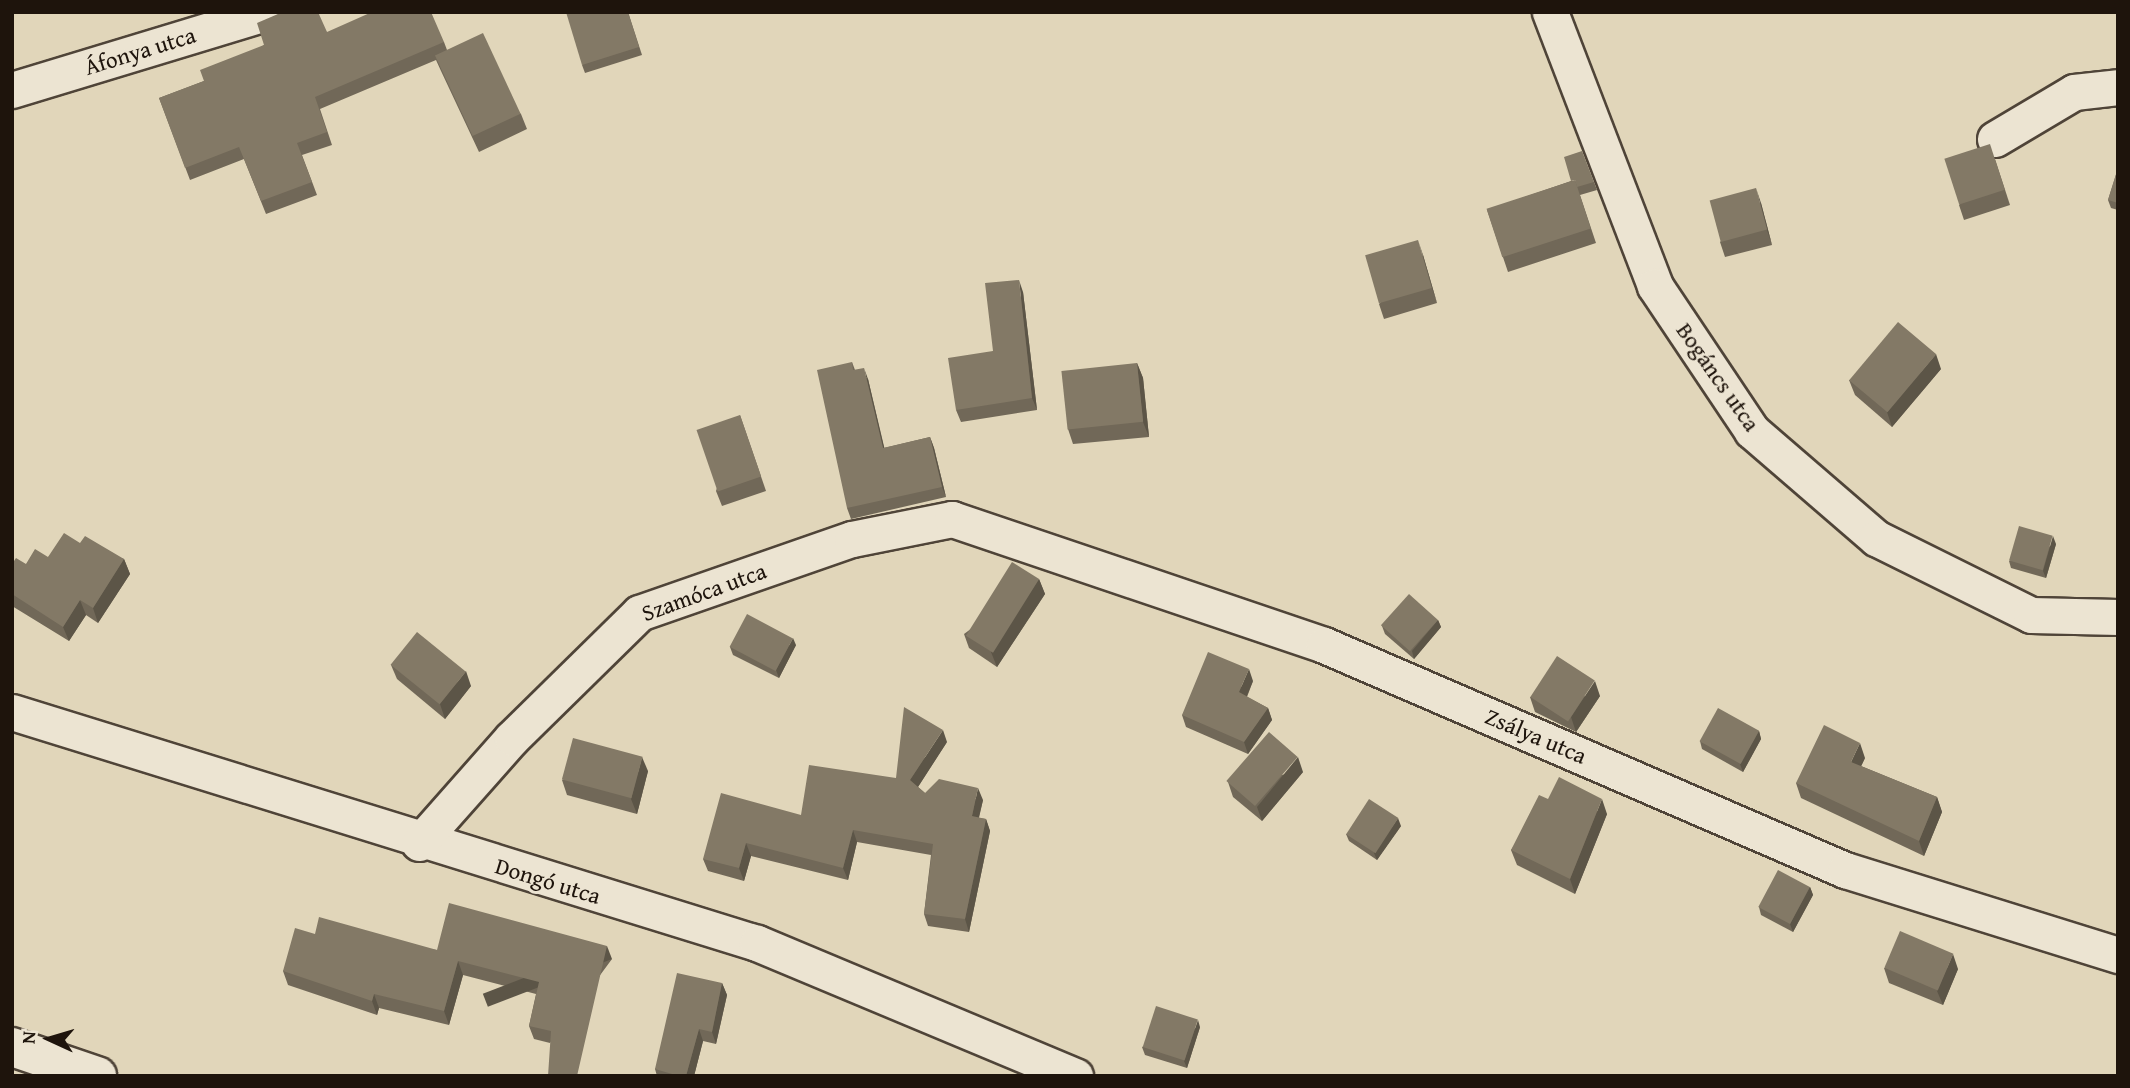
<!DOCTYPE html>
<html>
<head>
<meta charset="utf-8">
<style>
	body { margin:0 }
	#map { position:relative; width:2130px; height:1088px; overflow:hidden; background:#e1d6ba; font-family:"Gentium Book Plus",serif }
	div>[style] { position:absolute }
	.roads { filter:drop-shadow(2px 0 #4f4438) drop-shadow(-2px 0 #4f4438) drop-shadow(0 2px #4f4438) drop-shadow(0 -2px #4f4438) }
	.minor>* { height:35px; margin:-17.5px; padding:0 17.5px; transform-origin:17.5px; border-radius:17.5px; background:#ece4d2 }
	.tertiary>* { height:38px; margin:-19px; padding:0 19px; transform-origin:19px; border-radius:19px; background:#ece4d2 }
	.wall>* { inset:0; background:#716858 }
	.shaded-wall>* { inset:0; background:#5c5547; transform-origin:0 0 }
	.building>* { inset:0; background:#837966; transform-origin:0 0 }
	span { translate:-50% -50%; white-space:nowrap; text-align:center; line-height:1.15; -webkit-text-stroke:6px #ece4d2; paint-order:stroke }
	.street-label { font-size:23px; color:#1e140c }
	.frame { position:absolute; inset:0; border:14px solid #1e140c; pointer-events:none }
	.north { position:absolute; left:14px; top:1004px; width:70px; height:70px; -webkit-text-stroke:5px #ece4d2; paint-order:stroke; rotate:274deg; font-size:19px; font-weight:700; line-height:28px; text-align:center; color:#1e140c }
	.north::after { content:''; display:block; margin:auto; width:24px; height:32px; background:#1e140c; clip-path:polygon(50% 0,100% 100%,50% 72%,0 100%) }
</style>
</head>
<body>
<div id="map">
	<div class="roads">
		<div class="minor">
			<div style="left:1550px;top:12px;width:293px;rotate:69deg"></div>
			<div style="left:1655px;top:286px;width:174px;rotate:56.2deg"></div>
			<div style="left:1752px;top:431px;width:164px;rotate:40.8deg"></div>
			<div style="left:1876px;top:538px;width:173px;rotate:26.4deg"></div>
			<div style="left:2031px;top:615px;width:87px;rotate:1.3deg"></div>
			<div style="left:12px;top:90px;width:268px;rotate:-16.9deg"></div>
			<div style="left:1995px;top:139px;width:92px;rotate:-30.7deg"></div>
			<div style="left:2074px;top:92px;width:44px;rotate:-6.5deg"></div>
			<div style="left:12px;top:712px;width:780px;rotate:17.23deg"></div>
			<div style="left:757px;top:943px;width:345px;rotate:22.7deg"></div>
			<div style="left:419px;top:843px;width:140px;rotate:-48.5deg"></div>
			<div style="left:512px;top:738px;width:178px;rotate:-44.5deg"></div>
			<div style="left:639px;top:613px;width:225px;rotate:-19.2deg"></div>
			<div style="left:852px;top:539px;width:102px;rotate:-11.3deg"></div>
			<div style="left:952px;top:519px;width:393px;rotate:18.7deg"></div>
			<div style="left:1324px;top:645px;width:568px;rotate:23.36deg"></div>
			<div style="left:1845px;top:870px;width:286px;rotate:17.3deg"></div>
		</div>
		<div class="tertiary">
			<div style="left:12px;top:1047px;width:90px;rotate:18.8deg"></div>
		</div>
	</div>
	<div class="wall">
		<div style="clip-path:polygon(628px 12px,642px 55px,585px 73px,582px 65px)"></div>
		<div style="clip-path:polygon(278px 14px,327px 32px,444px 42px,447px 50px,521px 114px,527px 129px,479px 152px,441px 71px,436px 60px,320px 109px,332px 145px,302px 155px,317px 195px,266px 214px,244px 159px,190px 180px,159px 98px,204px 81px,264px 45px)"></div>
		<div style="clip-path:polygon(1995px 159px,2010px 205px,1964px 220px,1959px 205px)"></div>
		<div style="clip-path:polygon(2118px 168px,2118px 210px,2111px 208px,2108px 200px)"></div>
		<div style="clip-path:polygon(1571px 181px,1594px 182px,1597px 190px,1580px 195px,1596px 243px,1508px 272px,1487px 210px)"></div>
		<div style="clip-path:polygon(1761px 203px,1772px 245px,1725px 257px,1720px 242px)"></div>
		<div style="clip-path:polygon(1423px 255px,1437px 303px,1384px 319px,1379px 304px)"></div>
		<div style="clip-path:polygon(1023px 292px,1037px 410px,961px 422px,956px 410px,993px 351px)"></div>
		<div style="clip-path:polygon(852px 362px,855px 370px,868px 379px,884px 448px,930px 437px,934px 448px,946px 497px,851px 519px,847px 508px)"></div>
		<div style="clip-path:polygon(1137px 363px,1143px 378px,1149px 437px,1073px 444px,1068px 429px)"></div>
		<div style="clip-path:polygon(1941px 369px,1892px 427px,1855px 395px,1849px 380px)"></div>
		<div style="clip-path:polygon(740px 415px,766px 491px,722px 506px,716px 491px)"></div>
		<div style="clip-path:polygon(80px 543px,124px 559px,130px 574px,98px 623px,86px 615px,69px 641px,12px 606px,12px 564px,26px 564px,48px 557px)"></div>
		<div style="clip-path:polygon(2056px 544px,2046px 578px,2011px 568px,2009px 561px)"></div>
		<div style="clip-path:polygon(1039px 579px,1045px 594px,997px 667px,969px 648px,964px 634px)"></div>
		<div style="clip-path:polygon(1438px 620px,1441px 627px,1414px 659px,1385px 634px,1382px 626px)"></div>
		<div style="clip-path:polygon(796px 645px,779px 678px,733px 655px,730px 647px)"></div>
		<div style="clip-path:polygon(391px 665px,471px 686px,445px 719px,397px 679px)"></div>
		<div style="clip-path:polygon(1253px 681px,1247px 697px,1268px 708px,1272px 720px,1248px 754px,1186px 727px,1182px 715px)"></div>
		<div style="clip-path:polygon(1600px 696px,1576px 732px,1535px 712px,1530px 697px)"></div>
		<div style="clip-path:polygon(1759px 731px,1761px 739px,1743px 772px,1702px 749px,1700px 741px)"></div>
		<div style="clip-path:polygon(947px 742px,918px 787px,925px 793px,983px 800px,979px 818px,986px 819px,990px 831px,969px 932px,928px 926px,924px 914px,931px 855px,857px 842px,848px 880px,751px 856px,744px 881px,708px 871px,703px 859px,801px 815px,896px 778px)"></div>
		<div style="clip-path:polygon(1865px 758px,1861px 766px,1937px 797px,1942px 812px,1924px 856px,1801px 798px,1796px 783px)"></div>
		<div style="clip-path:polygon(648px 771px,637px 814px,567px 795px,562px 780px)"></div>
		<div style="clip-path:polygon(1303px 772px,1262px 821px,1233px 797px,1228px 782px)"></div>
		<div style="clip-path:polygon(1548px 799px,1607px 814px,1575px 894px,1517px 865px,1511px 850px)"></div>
		<div style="clip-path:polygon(1401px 826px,1377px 860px,1349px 841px,1346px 834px)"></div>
		<div style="clip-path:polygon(1810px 887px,1813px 895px,1793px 932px,1761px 915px,1759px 907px)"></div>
		<div style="clip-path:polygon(315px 934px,437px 950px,612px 959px,550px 1043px,534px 1039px,529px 1026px,536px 994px,463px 975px,449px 1025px,379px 1008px,377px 1015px,288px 985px,283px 971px)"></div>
		<div style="clip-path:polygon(1884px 968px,1958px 969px,1943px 1005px,1889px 983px)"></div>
		<div style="clip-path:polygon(722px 983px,727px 995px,716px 1044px,703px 1041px,694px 1076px,657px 1076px,655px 1069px)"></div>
		<div style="clip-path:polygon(1200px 1027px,1187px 1068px,1145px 1055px,1142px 1047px)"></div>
	</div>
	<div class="shaded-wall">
		<div style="clip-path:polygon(1756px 188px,1761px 203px,1772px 245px,1767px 230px)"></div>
		<div style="clip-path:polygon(1418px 240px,1423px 255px,1437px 303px,1432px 288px)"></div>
		<div style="clip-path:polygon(1019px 280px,1023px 292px,1037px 410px,1032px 398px)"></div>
		<div style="clip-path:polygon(1936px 354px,1941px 369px,1892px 427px,1887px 412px)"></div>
		<div style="clip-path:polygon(1137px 363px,1143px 378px,1149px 437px,1143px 422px)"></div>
		<div style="clip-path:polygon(864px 368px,868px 379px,887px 459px,883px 448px)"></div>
		<div style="clip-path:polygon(930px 437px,934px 448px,946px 497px,942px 487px)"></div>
		<div style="clip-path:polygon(2053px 536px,2056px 544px,2046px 578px,2043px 571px)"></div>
		<div style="clip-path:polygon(124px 559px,130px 574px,98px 623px,93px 608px)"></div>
		<div style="clip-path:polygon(1039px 579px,1045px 594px,997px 667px,991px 652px)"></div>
		<div style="clip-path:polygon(80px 600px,86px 615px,69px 641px,63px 627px)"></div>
		<div style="clip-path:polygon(1438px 620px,1441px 627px,1414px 659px,1412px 651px)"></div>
		<div style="clip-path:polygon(793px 638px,796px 645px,779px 678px,776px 670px)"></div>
		<div style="clip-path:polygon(1249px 669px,1253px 681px,1243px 705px,1239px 692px)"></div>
		<div style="clip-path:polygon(466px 671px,471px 686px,445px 719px,440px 704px)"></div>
		<div style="clip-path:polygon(1595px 681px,1600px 696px,1576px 732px,1571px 717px)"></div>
		<div style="clip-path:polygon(1268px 708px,1272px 720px,1248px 754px,1244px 742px)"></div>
		<div style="clip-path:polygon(943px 730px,947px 742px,914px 793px,910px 780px)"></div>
		<div style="clip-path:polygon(1759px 731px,1761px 739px,1743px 772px,1740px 764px)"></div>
		<div style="clip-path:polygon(1860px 743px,1865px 758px,1856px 777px,1851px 762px)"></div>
		<div style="clip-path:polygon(642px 757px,648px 771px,637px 814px,631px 799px)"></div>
		<div style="clip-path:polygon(1298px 757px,1303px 772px,1262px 821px,1257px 807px)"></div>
		<div style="clip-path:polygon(978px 788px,983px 800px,976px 828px,972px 816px)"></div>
		<div style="clip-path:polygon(1937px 797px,1942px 812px,1924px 856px,1919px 841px)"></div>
		<div style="clip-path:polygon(1602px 799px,1607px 814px,1575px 894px,1570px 879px)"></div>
		<div style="clip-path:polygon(1398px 818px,1401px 826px,1377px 860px,1374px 853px)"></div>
		<div style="clip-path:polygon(986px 819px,990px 831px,969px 932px,965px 919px)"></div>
		<div style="clip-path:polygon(853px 830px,857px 842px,848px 880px,843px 868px)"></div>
		<div style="clip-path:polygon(746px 843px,751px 856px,744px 881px,739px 868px)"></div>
		<div style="clip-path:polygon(1810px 887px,1813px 895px,1793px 932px,1790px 924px)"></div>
		<div style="left:607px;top:946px;width:14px;height:133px;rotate:69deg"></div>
		<div style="clip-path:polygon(1953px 954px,1958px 969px,1943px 1005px,1937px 991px)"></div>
		<div style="clip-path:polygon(458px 961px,463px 975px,449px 1025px,444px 1011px)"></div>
		<div style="clip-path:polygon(722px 983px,727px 995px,716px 1044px,712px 1032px)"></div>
		<div style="clip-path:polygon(374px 994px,379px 1008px,377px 1015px,372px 1001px)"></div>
		<div style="clip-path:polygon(1198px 1020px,1200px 1027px,1187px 1068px,1184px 1061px)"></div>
		<div style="clip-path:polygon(699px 1029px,703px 1041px,694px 1076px,686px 1076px)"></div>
	</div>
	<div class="building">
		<div style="clip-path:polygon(278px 12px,318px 12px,327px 32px,372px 12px,431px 12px,444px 42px,315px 97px,327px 132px,297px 143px,312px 182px,261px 201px,239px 147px,185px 168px,159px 98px,204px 81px,200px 70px,264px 45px,257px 23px,278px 14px)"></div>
		<div style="clip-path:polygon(566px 12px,628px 12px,639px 47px,582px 65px)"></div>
		<div style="left:483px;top:33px;width:89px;height:53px;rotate:65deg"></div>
		<div style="left:1990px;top:144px;width:48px;height:48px;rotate:72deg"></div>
		<div style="clip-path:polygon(1582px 151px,1594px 182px,1577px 187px,1575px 180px,1571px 181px,1564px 157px)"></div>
		<div style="clip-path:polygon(2118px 168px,2118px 203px,2108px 200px)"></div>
		<div style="left:1575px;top:180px;width:51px;height:93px;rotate:72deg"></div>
		<div style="left:1756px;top:188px;width:43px;height:48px;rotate:75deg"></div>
		<div style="left:1418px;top:240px;width:50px;height:55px;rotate:74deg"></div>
		<div style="clip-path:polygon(1019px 280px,1032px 398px,956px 410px,948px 358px,993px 351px,985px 283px)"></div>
		<div style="left:1898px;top:322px;width:50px;height:76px;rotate:40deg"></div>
		<div style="clip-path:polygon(852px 362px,853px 370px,864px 368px,883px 448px,930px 437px,942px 487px,847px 508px,817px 370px)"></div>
		<div style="left:1137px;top:363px;width:59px;height:76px;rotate:84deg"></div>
		<div style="left:740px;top:415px;width:65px;height:46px;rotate:71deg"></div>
		<div style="left:2019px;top:526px;width:35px;height:36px;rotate:16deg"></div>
		<div style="clip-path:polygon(64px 533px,80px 543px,85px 536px,124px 559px,93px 608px,80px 600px,63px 627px,12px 594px,12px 564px,16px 558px,26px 564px,35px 549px,48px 557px)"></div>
		<div style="left:1012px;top:562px;width:32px;height:87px;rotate:32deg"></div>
		<div style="left:1409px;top:594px;width:39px;height:42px;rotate:42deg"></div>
		<div style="left:747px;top:614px;width:52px;height:37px;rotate:28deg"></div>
		<div style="left:417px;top:632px;width:63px;height:42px;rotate:39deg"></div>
		<div style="clip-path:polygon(1208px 652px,1249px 669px,1239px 692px,1268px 708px,1244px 742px,1182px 715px)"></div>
		<div style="left:1557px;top:656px;width:45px;height:49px;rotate:33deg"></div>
		<div style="clip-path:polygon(904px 707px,943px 730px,910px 780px,925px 793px,939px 779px,978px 788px,972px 816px,986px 819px,965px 919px,924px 914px,933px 844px,853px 830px,843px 868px,746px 843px,739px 868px,703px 859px,721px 793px,801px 815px,809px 765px,896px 778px)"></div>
		<div style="left:1718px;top:708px;width:47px;height:38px;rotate:29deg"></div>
		<div style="clip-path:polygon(1824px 725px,1860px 743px,1851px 762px,1937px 797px,1919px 841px,1796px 783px)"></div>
		<div style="left:1269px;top:732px;width:38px;height:65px;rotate:41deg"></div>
		<div style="left:573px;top:738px;width:72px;height:43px;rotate:15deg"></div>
		<div style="clip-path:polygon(1559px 777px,1602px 799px,1570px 879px,1511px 850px,1539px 795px,1548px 799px)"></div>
		<div style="left:1369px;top:799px;width:35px;height:42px;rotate:33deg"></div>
		<div style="left:1778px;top:870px;width:36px;height:42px;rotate:28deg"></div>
		<div style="clip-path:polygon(449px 903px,607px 946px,577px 1076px,548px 1076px,551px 1031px,529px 1026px,539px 982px,458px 961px,444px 1011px,374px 994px,372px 1001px,283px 971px,295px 928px,315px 934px,319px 917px,437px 950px)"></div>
		<div style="left:1900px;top:931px;width:58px;height:40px;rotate:23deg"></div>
		<div style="clip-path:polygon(677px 973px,722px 983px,712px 1032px,699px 1029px,686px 1076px,679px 1076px,655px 1069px)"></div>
		<div style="left:1156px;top:1006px;width:44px;height:43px;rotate:18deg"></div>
	</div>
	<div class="street-label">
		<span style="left:140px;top:51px;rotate:-17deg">Áfonya utca</span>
		<span style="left:1718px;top:377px;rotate:55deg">Bogáncs utca</span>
		<span style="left:704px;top:592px;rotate:-20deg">Szamóca utca</span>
		<span style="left:1536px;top:736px;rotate:23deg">Zsálya utca</span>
		<span style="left:548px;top:881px;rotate:17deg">Dongó utca</span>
	</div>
	<div class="frame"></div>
	<div class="north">N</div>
</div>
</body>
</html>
